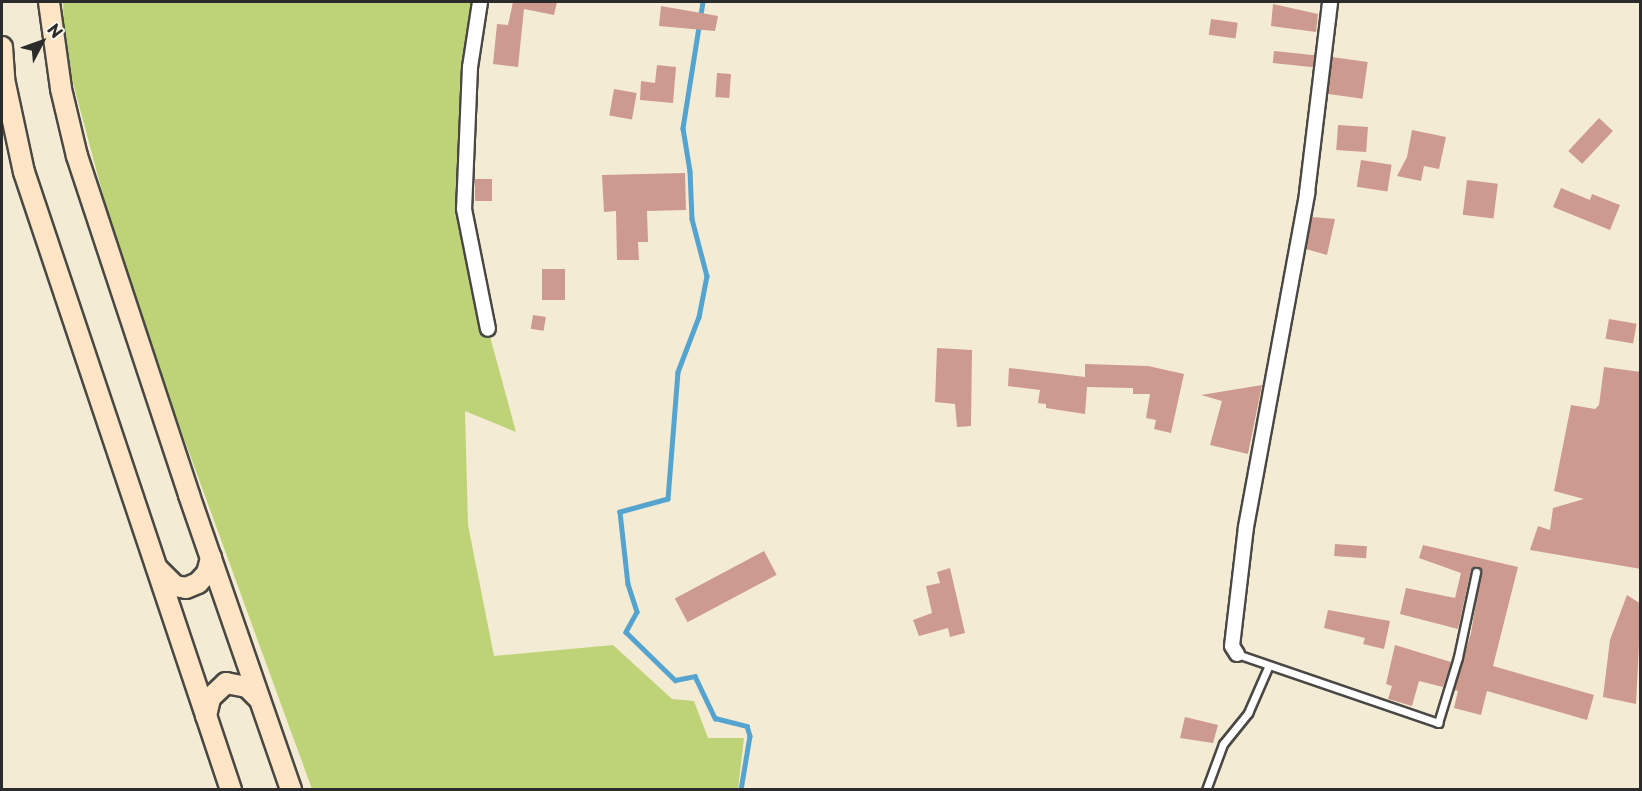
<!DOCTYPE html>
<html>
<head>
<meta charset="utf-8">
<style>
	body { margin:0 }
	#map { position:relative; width:1642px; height:791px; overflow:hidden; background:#f4ebd4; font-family:"Playpen Sans",sans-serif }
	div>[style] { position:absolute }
	.green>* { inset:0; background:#bed377 }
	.stream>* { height:4.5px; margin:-2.25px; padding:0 2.25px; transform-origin:2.25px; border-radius:2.25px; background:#55a4cf }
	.building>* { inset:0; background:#cd9a90; transform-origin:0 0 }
	.roads { filter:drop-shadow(2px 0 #494844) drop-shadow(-2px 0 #494844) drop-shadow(0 2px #494844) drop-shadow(0 -2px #494844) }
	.lane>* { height:7px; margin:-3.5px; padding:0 3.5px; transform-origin:3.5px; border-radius:3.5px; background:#fff }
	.street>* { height:14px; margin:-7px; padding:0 7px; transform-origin:7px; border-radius:7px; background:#fff }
	.secondary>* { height:20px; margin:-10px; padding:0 10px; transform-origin:10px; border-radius:10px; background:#fde5c5 }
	span { translate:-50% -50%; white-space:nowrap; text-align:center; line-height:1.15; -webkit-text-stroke:6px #fbf7ec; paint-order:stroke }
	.frame { position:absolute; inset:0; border:3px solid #2b2b2b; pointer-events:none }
	.north { position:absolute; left:12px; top:12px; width:60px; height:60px; -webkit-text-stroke:4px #fbf7ec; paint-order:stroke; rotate:49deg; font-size:16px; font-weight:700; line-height:24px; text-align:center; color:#2b2b2b }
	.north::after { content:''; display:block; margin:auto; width:21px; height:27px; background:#2b2b2b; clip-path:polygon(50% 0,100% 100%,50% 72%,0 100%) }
</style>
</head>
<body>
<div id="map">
	<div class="green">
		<div style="clip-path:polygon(63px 2px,480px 2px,464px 209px,488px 329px,516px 432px,465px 411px,468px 525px,494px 656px,613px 645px,672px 699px,694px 701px,708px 738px,744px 738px,738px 789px,312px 789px,125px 277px,65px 53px)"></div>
	</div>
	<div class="stream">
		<div style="left:703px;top:2px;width:128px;rotate:99deg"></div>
		<div style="left:683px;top:128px;width:44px;rotate:80.8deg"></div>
		<div style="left:690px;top:171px;width:48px;rotate:87.6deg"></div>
		<div style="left:692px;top:219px;width:59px;rotate:75.3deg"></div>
		<div style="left:707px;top:276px;width:42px;rotate:101deg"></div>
		<div style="left:699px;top:317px;width:59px;rotate:110.9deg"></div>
		<div style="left:678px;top:372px;width:127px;rotate:94.5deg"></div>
		<div style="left:668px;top:499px;width:50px;rotate:164.8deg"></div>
		<div style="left:620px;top:512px;width:72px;rotate:83.7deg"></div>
		<div style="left:628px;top:584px;width:29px;rotate:72deg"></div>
		<div style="left:637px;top:612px;width:23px;rotate:119deg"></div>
		<div style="left:626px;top:632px;width:69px;rotate:44.4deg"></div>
		<div style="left:675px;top:680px;width:20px;rotate:-11deg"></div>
		<div style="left:695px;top:676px;width:47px;rotate:64.5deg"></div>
		<div style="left:715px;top:718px;width:33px;rotate:14deg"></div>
		<div style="left:747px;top:726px;width:10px;rotate:73deg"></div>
		<div style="left:750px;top:736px;width:55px;rotate:99.5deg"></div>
	</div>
	<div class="building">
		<div style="clip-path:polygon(513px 2px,557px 2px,554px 15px,524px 9px,518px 67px,493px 64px,497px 24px,508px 25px)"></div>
		<div style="clip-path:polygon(1273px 4px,1318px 14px,1316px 32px,1271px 26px)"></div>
		<div style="clip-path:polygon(661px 6px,718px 16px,715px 31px,659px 26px)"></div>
		<div style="left:1211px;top:19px;width:27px;height:16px;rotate:8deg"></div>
		<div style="left:1274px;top:51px;width:41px;height:12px;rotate:6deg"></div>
		<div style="left:1332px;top:57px;width:36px;height:37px;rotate:8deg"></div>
		<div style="clip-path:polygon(657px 65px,676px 67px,673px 103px,640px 100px,641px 81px,655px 83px)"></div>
		<div style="left:717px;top:73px;width:14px;height:24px;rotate:4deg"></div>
		<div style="left:614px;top:89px;width:23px;height:27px;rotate:10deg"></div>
		<div style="left:1599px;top:118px;width:19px;height:45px;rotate:43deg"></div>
		<div style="left:1338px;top:125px;width:30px;height:25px;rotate:4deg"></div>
		<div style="clip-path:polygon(1412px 130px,1446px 137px,1439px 169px,1424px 166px,1421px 181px,1397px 176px,1407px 157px)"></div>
		<div style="left:1361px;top:160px;width:31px;height:27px;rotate:9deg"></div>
		<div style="clip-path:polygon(685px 173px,686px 210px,647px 211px,648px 242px,638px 242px,639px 260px,617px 260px,616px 211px,604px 212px,602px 175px)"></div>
		<div style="left:475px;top:179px;width:17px;height:22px"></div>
		<div style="left:1467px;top:180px;width:31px;height:35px;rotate:7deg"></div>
		<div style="clip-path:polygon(1561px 188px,1590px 200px,1592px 194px,1620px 205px,1610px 230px,1553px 207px)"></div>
		<div style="clip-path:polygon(1312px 217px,1335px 219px,1327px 255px,1306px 249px)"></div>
		<div style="left:542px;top:269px;width:23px;height:31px"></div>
		<div style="left:533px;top:315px;width:13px;height:14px;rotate:9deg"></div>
		<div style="left:1609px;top:319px;width:28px;height:20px;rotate:10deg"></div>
		<div style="clip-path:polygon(937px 348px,972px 350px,971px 426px,957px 427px,955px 404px,935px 402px)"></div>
		<div style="clip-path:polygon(1085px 364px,1148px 366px,1184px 374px,1171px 433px,1154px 429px,1156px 420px,1146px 418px,1150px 394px,1133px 394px,1133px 388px,1087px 387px,1085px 414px,1046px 408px,1046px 404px,1038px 403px,1040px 390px,1008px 386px,1009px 368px,1085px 377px)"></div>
		<div style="clip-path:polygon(1604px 367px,1641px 372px,1641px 569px,1530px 550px,1538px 526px,1550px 530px,1553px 508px,1584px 499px,1554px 491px,1571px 405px,1595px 409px,1599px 405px)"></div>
		<div style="clip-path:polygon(1262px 385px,1248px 454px,1210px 445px,1222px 401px,1201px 395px)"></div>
		<div style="left:1335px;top:544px;width:32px;height:12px;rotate:4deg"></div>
		<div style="clip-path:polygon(1423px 545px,1518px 567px,1493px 666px,1594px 695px,1587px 720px,1487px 691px,1481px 715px,1454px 708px,1458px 691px,1454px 690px,1471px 633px,1481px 571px,1477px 566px,1471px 570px,1458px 629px,1400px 614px,1406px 588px,1455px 598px,1461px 573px,1419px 558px)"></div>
		<div style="left:764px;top:551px;width:27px;height:101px;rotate:62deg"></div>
		<div style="clip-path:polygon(950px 568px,965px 633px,950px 637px,948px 628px,919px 636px,913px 620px,932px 613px,926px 586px,940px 583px,937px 572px)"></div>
		<div style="clip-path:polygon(1627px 595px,1641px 604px,1636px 704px,1603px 697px,1610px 640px)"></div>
		<div style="clip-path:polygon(1328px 610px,1390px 621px,1384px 649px,1363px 644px,1365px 638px,1324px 628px)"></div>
		<div style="clip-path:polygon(1395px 645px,1451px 662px,1443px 687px,1419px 681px,1412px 706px,1388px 699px,1392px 686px,1386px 684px)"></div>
		<div style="clip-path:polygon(1185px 717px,1218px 725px,1213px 743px,1180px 738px)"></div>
	</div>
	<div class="roads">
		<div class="lane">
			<div style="left:1237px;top:654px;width:213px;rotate:18.9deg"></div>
			<div style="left:1438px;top:723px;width:69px;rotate:-73.1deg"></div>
			<div style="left:1458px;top:657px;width:87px;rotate:-78deg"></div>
			<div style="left:1206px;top:790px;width:49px;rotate:-69.7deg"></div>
			<div style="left:1223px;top:744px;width:40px;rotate:-51deg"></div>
			<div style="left:1248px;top:713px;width:52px;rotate:-66.4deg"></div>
		</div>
		<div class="street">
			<div style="left:480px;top:2px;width:66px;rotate:98.7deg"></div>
			<div style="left:470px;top:67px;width:142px;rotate:92.4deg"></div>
			<div style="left:464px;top:209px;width:122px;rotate:78.7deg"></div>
			<div style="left:1237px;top:654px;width:9px;rotate:-122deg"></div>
			<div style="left:1232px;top:646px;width:120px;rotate:-83.3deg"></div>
			<div style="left:1246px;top:527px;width:340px;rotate:-79.6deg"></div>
			<div style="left:1307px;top:193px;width:192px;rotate:-83.1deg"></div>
		</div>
		<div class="secondary">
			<div style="left:49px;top:2px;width:88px;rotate:82.1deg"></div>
			<div style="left:61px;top:89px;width:69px;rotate:76.6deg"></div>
			<div style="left:77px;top:156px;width:357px;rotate:71.7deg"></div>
			<div style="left:189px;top:495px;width:312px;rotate:70.9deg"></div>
			<div style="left:2px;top:47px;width:32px;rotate:86deg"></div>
			<div style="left:4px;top:79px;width:95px;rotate:77.9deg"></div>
			<div style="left:24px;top:172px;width:652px;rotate:71.48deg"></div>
			<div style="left:157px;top:568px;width:25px;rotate:45deg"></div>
			<div style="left:175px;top:586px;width:11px;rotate:10deg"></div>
			<div style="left:186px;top:588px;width:13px;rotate:-23deg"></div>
			<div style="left:198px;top:583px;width:13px;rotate:-48deg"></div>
			<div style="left:207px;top:573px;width:16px;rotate:-75deg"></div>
			<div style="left:206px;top:716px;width:18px;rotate:-77deg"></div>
			<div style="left:210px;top:698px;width:22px;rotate:-43deg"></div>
			<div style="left:226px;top:683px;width:21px;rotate:11deg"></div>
			<div style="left:247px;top:687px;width:17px;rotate:45deg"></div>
		</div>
	</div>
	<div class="frame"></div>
	<div class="north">N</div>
</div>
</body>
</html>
